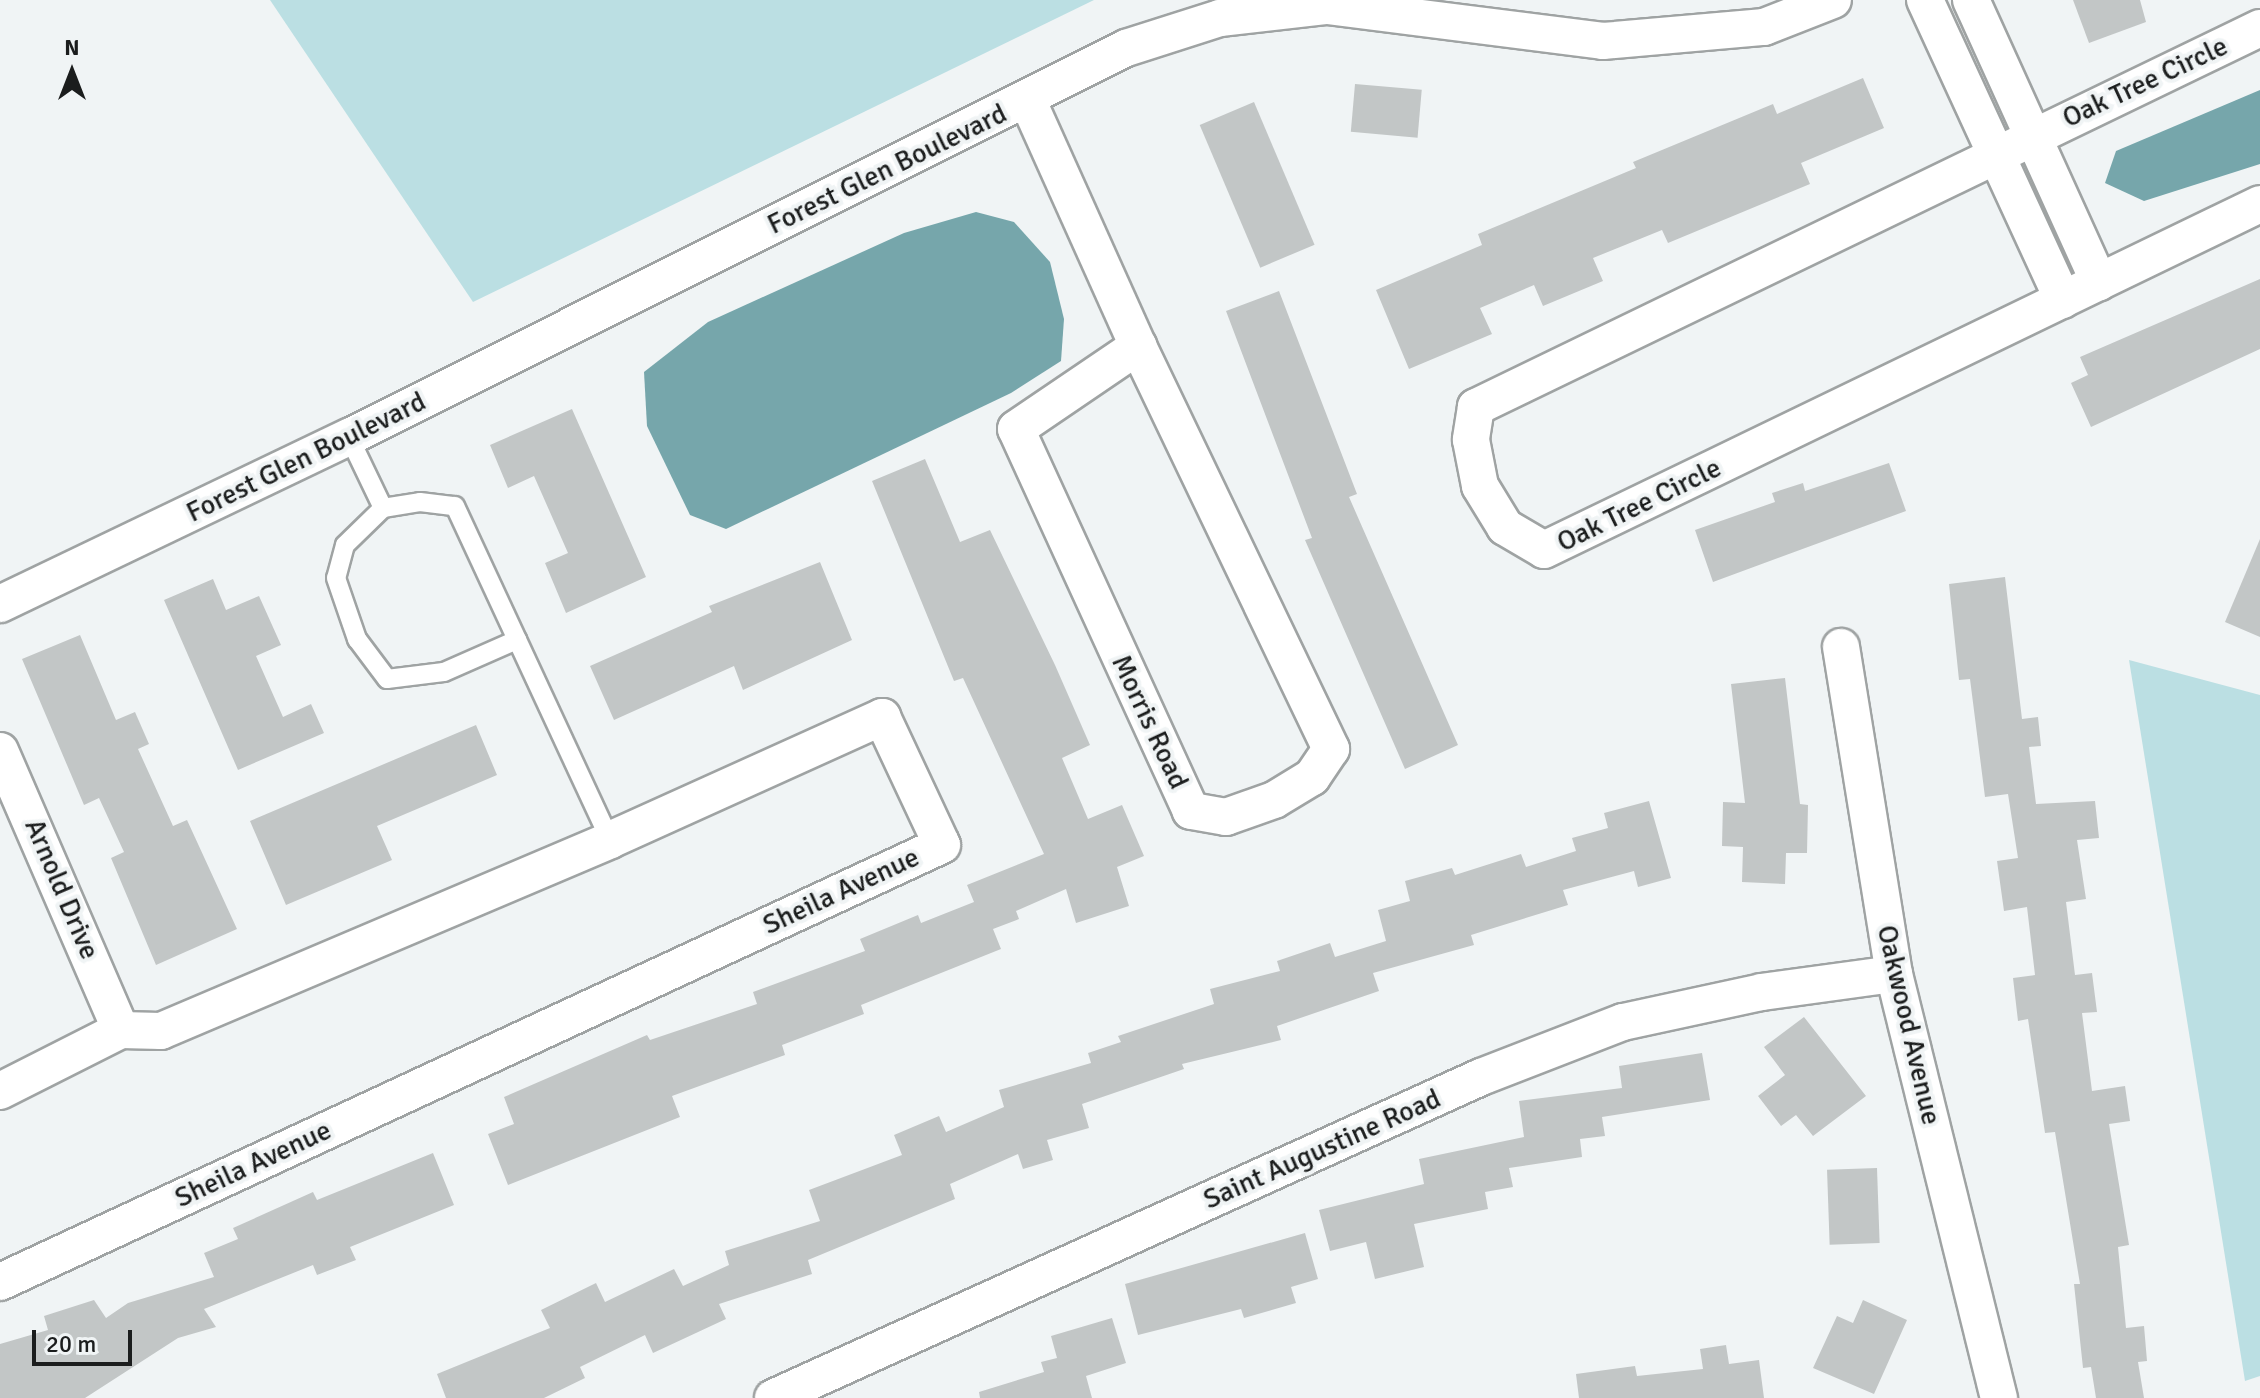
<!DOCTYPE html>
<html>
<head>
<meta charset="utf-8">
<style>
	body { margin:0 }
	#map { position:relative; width:2260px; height:1398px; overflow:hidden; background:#f0f4f5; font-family:Signika,sans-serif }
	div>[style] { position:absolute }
	.green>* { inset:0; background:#bbdfe3 }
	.water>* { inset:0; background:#76a6ab }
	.building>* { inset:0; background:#c2c6c6; transform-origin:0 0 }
	.roads { filter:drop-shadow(2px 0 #9fa3a3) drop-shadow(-2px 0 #9fa3a3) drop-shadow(0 2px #9fa3a3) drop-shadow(0 -2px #9fa3a3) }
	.lane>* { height:18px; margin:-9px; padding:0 9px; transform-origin:9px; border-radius:9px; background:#fff }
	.street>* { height:36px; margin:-18px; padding:0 18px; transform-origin:18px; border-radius:18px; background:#fff }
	span { translate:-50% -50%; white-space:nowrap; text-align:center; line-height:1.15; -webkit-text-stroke:8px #f0f4f5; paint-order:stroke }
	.street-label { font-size:28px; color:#1b1d1d }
	.north { position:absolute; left:32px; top:32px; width:80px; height:80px; -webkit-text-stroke:6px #f0f4f5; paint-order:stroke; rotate:0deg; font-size:22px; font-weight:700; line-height:32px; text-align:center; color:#1b1d1d }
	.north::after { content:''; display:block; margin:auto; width:28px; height:36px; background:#1b1d1d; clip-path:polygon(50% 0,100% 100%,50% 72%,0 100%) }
	.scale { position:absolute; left:32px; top:1330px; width:100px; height:36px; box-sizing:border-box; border:4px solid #1b1d1d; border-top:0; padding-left:10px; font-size:24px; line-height:28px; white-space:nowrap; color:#1b1d1d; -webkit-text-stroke:6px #f0f4f5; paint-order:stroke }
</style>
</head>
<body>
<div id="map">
	<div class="green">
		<div style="clip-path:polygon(270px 0,1094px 0,473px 302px)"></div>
		<div style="clip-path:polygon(2129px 660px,2260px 695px,2260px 1376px,2245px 1381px)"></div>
	</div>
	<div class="water">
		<div style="clip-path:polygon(2260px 90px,2260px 164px,2144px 201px,2105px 183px,2116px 151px)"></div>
		<div style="clip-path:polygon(976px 212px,1014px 222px,1050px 262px,1064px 319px,1061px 361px,1011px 393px,726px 529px,690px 515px,647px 426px,644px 372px,708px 322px,904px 233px)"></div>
	</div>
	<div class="building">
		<div style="clip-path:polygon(2073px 0,2140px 0,2146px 22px,2089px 43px)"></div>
		<div style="clip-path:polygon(1863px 78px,1884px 128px,1801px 163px,1810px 184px,1668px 243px,1662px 230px,1593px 258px,1603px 281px,1543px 306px,1534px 285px,1480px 308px,1492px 334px,1409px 369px,1376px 290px,1482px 245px,1478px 234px,1636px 168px,1633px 162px,1773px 104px,1777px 114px)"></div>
		<div style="left:1355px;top:84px;width:67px;height:48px;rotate:5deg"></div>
		<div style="left:1254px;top:102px;width:155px;height:59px;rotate:67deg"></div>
		<div style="clip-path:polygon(2260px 279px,2260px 349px,2091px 427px,2071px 383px,2088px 375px,2080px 357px)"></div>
		<div style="clip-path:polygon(1279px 291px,1357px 494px,1349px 497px,1458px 745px,1405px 769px,1305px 540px,1312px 538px,1226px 311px)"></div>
		<div style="clip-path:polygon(572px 409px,646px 577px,566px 613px,545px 563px,568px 553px,534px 476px,508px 488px,490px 445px)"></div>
		<div style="clip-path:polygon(925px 459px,960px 542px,990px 530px,1055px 665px,1090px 745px,1062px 758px,1088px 819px,1122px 805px,1144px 856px,1117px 867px,1129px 906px,1076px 923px,1066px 889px,1016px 911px,1019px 919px,993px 929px,1001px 949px,861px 1005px,864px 1014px,782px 1045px,785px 1055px,672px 1096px,680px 1117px,508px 1185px,488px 1134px,514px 1124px,504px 1097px,647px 1035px,650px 1040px,757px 1004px,753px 992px,865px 951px,860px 939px,918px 915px,921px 923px,974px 902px,967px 885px,1044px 854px,963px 678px,954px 681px,872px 481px)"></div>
		<div style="clip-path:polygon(1889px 463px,1906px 511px,1713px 582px,1695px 530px,1775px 502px,1772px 493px,1803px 483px,1805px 491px)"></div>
		<div style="clip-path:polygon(2260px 539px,2260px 637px,2225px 622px)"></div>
		<div style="clip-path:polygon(820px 562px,852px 640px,743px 690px,734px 666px,614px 720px,590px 666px,712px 612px,709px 606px)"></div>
		<div style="clip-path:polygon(2005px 577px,2022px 719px,2038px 717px,2041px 746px,2029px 747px,2036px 804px,2095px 801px,2099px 838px,2077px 840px,2086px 899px,2066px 902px,2075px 975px,2092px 973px,2097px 1012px,2082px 1013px,2092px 1091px,2125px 1086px,2130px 1121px,2109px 1124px,2129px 1245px,2118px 1247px,2126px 1328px,2144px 1326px,2147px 1361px,2138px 1362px,2144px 1398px,2096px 1398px,2091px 1367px,2083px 1368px,2074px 1284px,2080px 1284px,2055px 1132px,2045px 1133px,2028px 1019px,2018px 1021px,2013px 978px,2035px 975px,2027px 907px,2004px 911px,1997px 861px,2018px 858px,2008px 794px,1985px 797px,1970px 679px,1959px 680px,1949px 584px)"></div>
		<div style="clip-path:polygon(213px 579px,226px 610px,259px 596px,281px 645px,256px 656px,283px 717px,311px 704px,324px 733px,238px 770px,164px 600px)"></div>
		<div style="clip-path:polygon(80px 635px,116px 720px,135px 712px,149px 744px,138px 749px,173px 826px,187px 820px,237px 929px,156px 965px,111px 858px,124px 852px,99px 798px,84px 805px,22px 659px)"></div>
		<div style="clip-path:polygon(1785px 678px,1800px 804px,1808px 805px,1807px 853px,1786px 853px,1785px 884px,1742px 882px,1743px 847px,1722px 846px,1723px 802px,1745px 803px,1731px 684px)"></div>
		<div style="clip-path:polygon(476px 725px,497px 775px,377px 826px,392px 860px,286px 905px,250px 821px)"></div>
		<div style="clip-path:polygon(1649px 801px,1671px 878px,1638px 887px,1634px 871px,1563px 890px,1568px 905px,1471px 935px,1474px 945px,1373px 973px,1379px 991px,1277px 1026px,1281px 1040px,1182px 1064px,1184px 1069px,1082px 1104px,1089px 1128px,1047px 1140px,1053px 1160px,1023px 1169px,1018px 1154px,950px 1184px,955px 1199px,808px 1260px,812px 1274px,719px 1304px,726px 1319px,653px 1353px,645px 1335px,580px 1367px,585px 1378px,544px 1398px,446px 1398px,437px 1374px,550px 1328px,541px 1310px,596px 1283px,605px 1302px,674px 1269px,683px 1286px,729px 1265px,725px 1251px,820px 1221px,809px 1190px,902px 1155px,894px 1135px,939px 1116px,946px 1132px,1004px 1107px,999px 1090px,1091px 1063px,1088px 1053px,1121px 1042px,1118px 1036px,1214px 1004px,1210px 989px,1280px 971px,1277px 961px,1330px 943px,1335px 957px,1386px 941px,1378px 910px,1410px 901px,1405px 881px,1452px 868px,1455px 875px,1521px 854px,1526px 867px,1576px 851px,1572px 838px,1608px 828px,1604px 813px)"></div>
		<div style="clip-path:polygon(1804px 1017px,1866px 1096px,1813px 1136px,1796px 1115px,1781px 1126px,1758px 1096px,1785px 1075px,1764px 1047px)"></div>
		<div style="clip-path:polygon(1702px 1053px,1710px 1100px,1602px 1117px,1605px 1136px,1580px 1139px,1582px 1157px,1509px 1168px,1513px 1187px,1485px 1192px,1488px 1209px,1414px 1224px,1424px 1267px,1375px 1279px,1366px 1242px,1330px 1251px,1319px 1210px,1424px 1184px,1419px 1159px,1524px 1137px,1519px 1101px,1622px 1088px,1619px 1066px)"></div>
		<div style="clip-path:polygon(433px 1153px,454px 1205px,350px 1247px,356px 1260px,317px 1275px,313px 1265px,204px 1309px,216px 1327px,178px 1338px,85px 1398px,0 1398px,0 1344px,48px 1330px,44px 1316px,94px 1300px,106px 1318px,128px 1303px,214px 1277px,204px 1253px,238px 1239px,233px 1228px,313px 1192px,317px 1200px)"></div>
		<div style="left:1877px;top:1168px;width:75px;height:50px;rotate:88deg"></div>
		<div style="clip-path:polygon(1305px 1233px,1318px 1279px,1291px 1287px,1296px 1303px,1244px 1318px,1241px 1309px,1138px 1335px,1125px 1284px)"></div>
		<div style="clip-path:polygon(1863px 1300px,1907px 1320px,1874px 1394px,1813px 1368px,1837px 1316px,1853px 1323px)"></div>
		<div style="clip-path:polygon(1112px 1318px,1126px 1363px,1086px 1376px,1092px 1398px,980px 1398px,979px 1392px,1044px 1372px,1041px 1362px,1057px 1358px,1051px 1336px)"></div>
		<div style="clip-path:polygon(1726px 1345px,1729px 1364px,1759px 1360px,1764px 1398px,1579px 1398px,1576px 1374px,1635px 1366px,1637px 1376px,1703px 1369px,1700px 1349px)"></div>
	</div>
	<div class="roads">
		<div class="lane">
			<div style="left:349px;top:437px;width:79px;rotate:64.4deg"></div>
			<div style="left:383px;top:508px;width:37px;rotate:-9deg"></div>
			<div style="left:420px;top:502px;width:35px;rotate:7deg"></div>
			<div style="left:455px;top:506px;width:368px;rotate:65.1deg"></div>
			<div style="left:383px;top:508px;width:53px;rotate:135.8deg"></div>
			<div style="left:345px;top:545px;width:34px;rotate:105deg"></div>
			<div style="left:336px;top:578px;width:65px;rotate:71deg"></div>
			<div style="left:357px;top:639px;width:50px;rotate:53.1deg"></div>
			<div style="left:387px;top:679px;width:57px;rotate:-7deg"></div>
			<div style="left:444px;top:672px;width:80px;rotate:-23.7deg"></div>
		</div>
		<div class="street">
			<div style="left:1925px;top:0;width:330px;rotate:65.3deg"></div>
			<div style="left:1971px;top:0;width:310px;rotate:65.6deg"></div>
			<div style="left:2260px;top:28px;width:871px;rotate:154.2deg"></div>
			<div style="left:1476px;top:407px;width:33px;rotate:99deg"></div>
			<div style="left:1471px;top:440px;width:47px;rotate:78.9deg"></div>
			<div style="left:1480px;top:486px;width:48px;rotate:58.6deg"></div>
			<div style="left:1505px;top:527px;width:45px;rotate:30.5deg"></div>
			<div style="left:1544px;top:550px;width:795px;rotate:-25.79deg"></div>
			<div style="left:1027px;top:99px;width:271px;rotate:65.8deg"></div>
			<div style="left:1138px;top:346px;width:447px;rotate:64.4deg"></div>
			<div style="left:1331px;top:749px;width:34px;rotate:124deg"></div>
			<div style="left:1312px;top:777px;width:44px;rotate:148.8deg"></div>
			<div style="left:1274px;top:800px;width:51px;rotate:160.5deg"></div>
			<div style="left:1226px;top:817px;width:36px;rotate:-170deg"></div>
			<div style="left:1191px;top:811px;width:420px;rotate:-114.6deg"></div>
			<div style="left:1016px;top:429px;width:148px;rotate:-34.2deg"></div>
			<div style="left:0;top:604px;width:387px;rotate:-25.6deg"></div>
			<div style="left:349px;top:437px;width:869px;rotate:-26.59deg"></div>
			<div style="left:1126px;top:48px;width:99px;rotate:-17.7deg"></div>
			<div style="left:1220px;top:18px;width:108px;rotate:-6.4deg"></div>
			<div style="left:1327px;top:6px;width:278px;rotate:7.2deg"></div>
			<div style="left:1603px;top:41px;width:162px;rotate:-5deg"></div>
			<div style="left:1764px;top:27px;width:74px;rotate:-21.4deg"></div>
			<div style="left:1841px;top:647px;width:331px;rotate:80.8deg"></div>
			<div style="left:1894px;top:974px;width:437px;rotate:76.1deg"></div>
			<div style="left:0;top:751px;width:304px;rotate:66.6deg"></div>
			<div style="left:0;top:1091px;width:136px;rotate:-26.8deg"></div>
			<div style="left:121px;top:1030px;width:40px;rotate:1.4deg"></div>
			<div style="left:161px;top:1031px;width:488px;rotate:-23deg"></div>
			<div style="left:610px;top:840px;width:299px;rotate:-24.3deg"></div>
			<div style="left:882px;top:717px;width:141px;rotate:64.9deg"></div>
			<div style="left:942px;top:845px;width:1038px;rotate:155.11deg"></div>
			<div style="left:773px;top:1398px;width:777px;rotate:-24.39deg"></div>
			<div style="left:1481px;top:1077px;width:152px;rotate:-21.2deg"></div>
			<div style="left:1623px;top:1022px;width:142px;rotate:-12.2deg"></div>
			<div style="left:1762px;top:992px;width:133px;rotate:-7.8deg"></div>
		</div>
	</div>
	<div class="street-label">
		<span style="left:2145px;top:82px;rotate:-25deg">Oak Tree Circle</span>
		<span style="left:887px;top:169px;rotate:-26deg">Forest Glen Boulevard</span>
		<span style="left:306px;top:457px;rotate:-26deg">Forest Glen Boulevard</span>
		<span style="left:1639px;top:505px;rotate:-26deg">Oak Tree Circle</span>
		<span style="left:1150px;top:722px;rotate:65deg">Morris Road</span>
		<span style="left:62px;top:889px;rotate:67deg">Arnold Drive</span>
		<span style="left:841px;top:891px;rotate:-25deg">Sheila Avenue</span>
		<span style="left:1909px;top:1025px;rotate:77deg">Oakwood Avenue</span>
		<span style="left:1322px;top:1149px;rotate:-24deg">Saint Augustine Road</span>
		<span style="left:253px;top:1164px;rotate:-25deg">Sheila Avenue</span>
	</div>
	<div class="north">N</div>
	<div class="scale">20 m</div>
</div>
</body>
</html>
